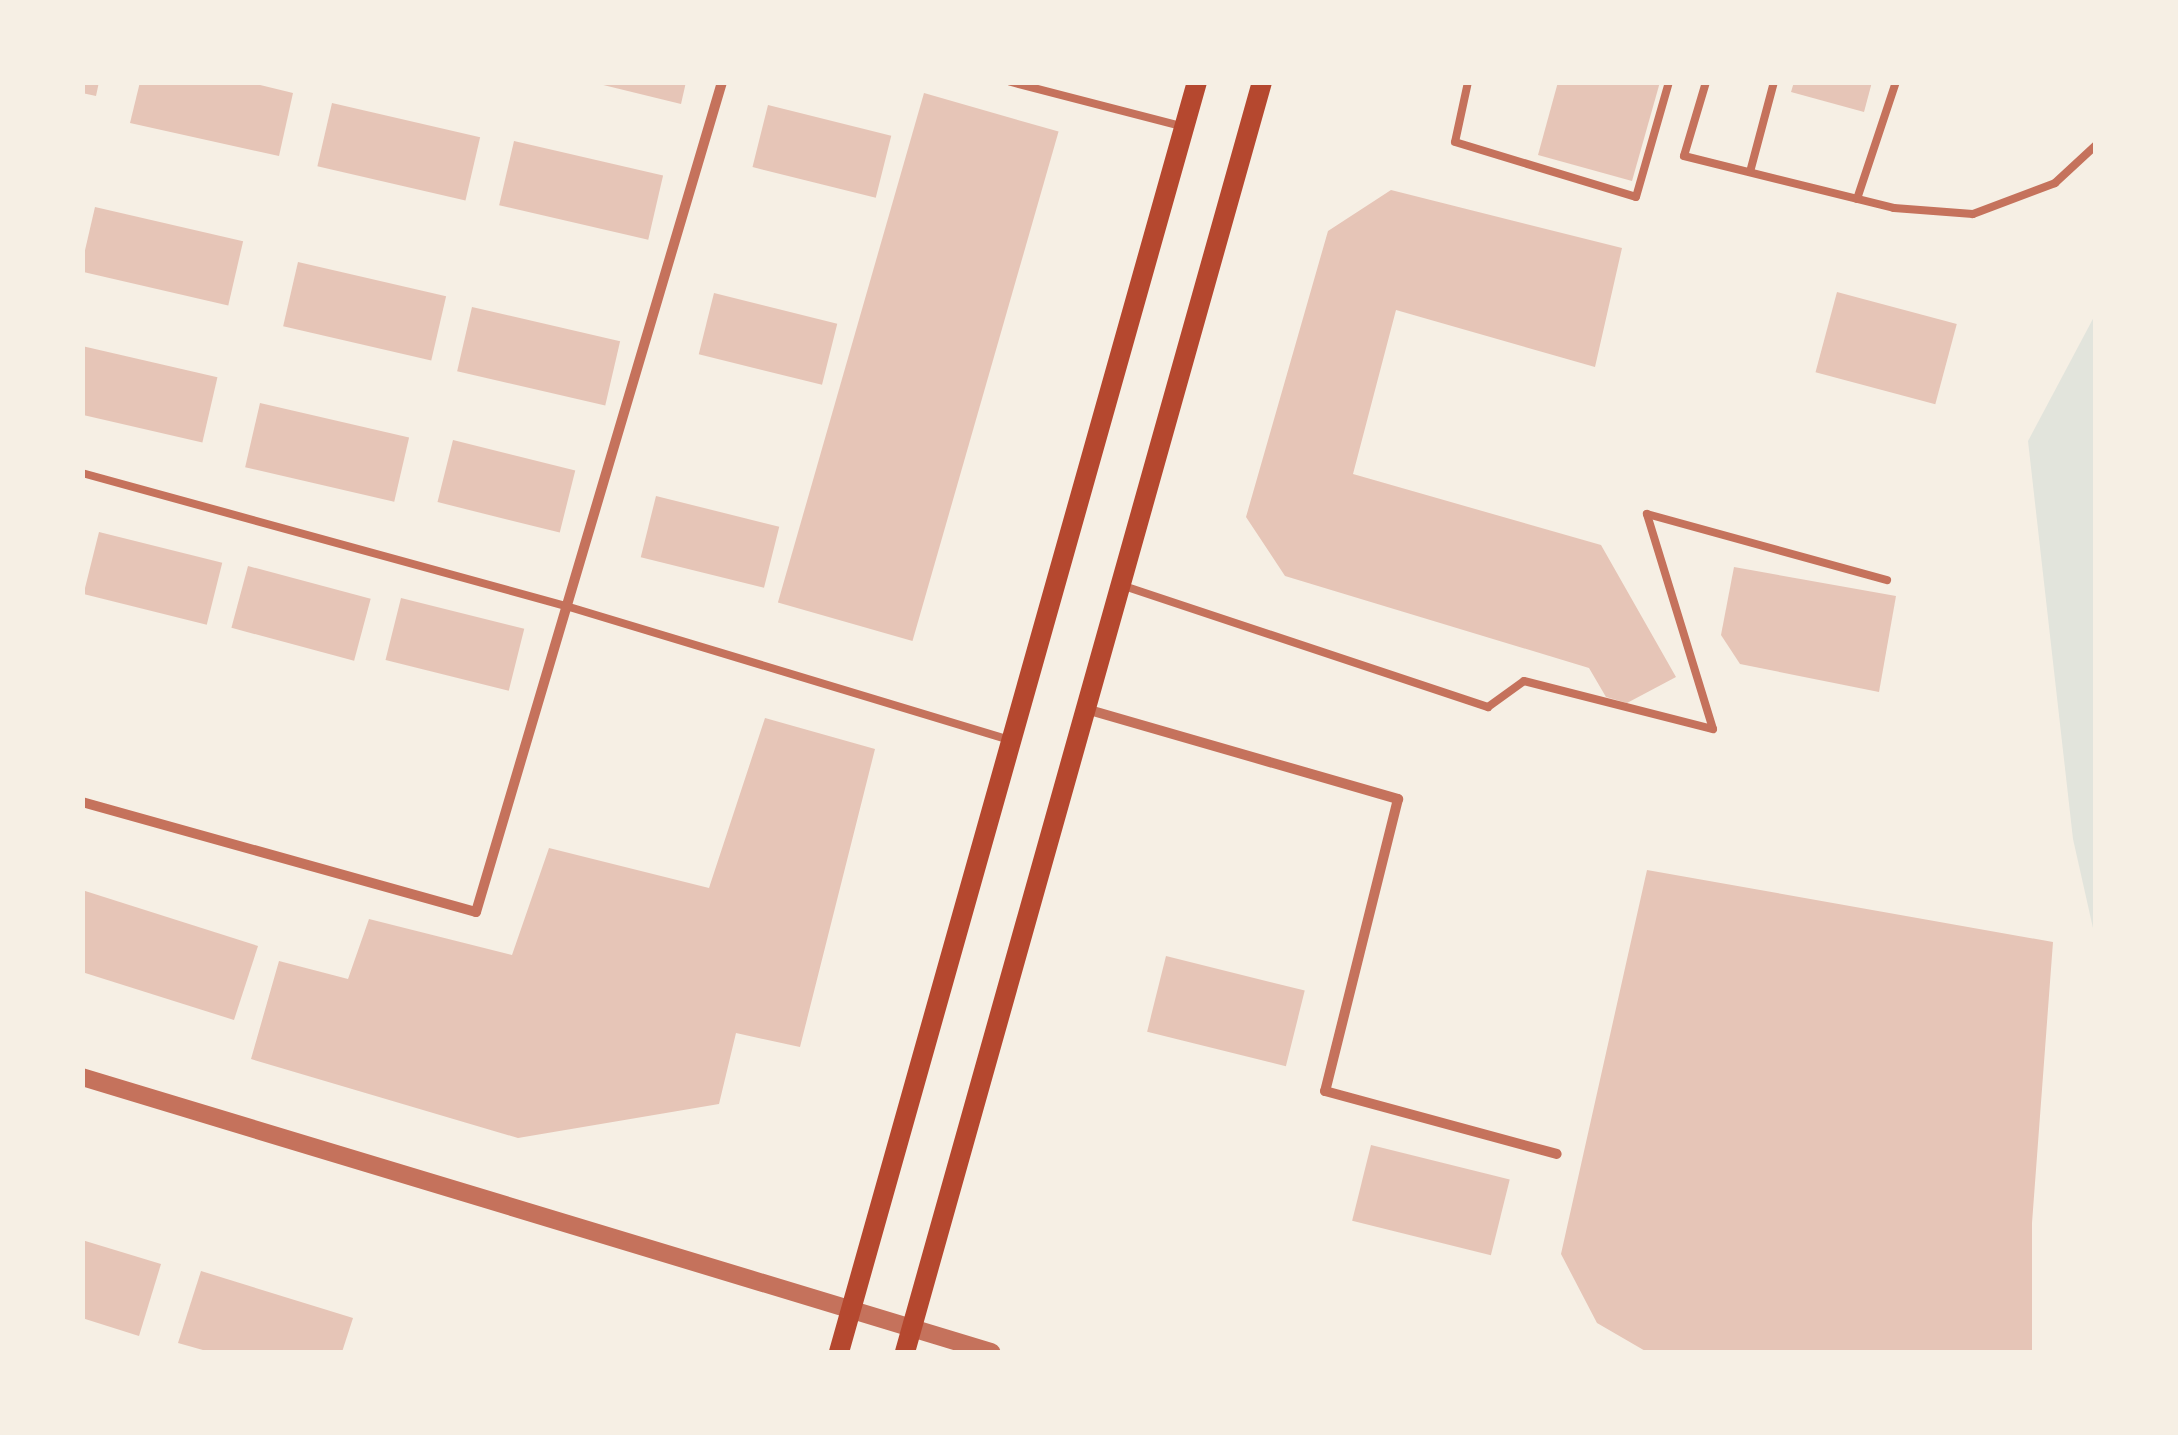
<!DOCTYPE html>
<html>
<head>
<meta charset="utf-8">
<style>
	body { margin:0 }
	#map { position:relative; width:2178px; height:1435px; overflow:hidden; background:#f6efe4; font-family:"Exo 2",sans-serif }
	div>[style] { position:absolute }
	.green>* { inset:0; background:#e2e4dc }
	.building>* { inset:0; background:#e6c5b7; transform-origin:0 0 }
	.service>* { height:8px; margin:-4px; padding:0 4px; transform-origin:4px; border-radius:4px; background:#c5725c }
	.minor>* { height:10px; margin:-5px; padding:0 5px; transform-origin:5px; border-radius:5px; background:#c5725c }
	.tertiary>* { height:18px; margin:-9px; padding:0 9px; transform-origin:9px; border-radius:9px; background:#c5725c }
	.secondary>* { height:20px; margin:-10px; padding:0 10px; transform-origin:10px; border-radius:10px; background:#b5482f }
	span { translate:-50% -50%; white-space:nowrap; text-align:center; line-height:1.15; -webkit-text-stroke:10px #f6efe4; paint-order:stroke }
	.frame { position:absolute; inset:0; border:85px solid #f6efe4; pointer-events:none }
</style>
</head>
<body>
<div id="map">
	<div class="green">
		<div style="clip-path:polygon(2095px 315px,2095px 937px,2073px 839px,2028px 441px)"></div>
	</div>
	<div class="building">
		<div style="clip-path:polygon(82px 82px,99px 82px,96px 96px,82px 93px)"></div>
		<div style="clip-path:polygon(140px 82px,248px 82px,293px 93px,279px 156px,130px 123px)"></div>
		<div style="clip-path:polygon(591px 82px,686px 82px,681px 104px)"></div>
		<div style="clip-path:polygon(1558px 82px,1660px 82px,1632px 181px,1538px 155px)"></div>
		<div style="clip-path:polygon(1794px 82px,1872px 82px,1864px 112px,1791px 92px)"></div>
		<div style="left:924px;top:93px;width:140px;height:530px;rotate:16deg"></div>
		<div style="left:332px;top:103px;width:152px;height:65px;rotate:13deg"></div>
		<div style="left:768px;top:105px;width:127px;height:64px;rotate:14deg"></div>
		<div style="left:514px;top:141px;width:153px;height:66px;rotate:13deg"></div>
		<div style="clip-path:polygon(1391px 190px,1622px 248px,1595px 367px,1396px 310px,1353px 474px,1601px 545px,1676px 677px,1627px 703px,1606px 697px,1589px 668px,1285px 576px,1246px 517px,1328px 231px)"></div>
		<div style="left:95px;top:207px;width:152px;height:66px;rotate:13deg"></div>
		<div style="left:298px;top:262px;width:152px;height:66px;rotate:13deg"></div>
		<div style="left:1837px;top:292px;width:124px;height:83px;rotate:15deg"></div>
		<div style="left:714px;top:293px;width:127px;height:63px;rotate:14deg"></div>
		<div style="left:472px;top:307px;width:152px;height:66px;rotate:13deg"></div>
		<div style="left:82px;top:346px;width:139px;height:67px;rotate:13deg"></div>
		<div style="left:260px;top:403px;width:153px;height:66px;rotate:13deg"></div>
		<div style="left:453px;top:440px;width:126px;height:64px;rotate:14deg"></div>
		<div style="left:656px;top:496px;width:127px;height:63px;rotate:14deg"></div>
		<div style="left:99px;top:532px;width:127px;height:64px;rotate:14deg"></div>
		<div style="left:248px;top:566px;width:127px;height:64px;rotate:15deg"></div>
		<div style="clip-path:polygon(1734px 567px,1896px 596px,1879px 692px,1740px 664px,1721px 635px)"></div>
		<div style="left:401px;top:598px;width:127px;height:64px;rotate:14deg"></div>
		<div style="clip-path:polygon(765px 718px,875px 749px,800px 1047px,736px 1033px,719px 1104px,518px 1138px,251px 1059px,279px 961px,348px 979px,369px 919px,512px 955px,549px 848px,709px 888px)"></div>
		<div style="clip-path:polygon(1647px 870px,2053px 942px,2032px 1223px,2032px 1352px,1647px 1352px,1597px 1323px,1561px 1254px)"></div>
		<div style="clip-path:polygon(82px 890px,258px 946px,234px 1020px,82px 972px)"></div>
		<div style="left:1166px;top:956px;width:143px;height:78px;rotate:14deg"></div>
		<div style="left:1371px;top:1145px;width:143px;height:78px;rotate:14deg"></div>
		<div style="clip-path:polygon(82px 1240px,161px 1264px,139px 1336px,82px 1318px)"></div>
		<div style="clip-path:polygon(201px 1271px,353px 1318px,342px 1352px,210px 1352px,178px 1343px)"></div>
	</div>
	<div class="service">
		<div style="left:1011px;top:82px;width:176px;rotate:14.5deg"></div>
		<div style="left:1468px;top:82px;width:61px;rotate:102.2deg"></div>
		<div style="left:1455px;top:142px;width:189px;rotate:16.9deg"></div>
		<div style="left:1636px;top:197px;width:120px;rotate:-74deg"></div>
		<div style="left:1706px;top:82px;width:77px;rotate:106.6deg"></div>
		<div style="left:1684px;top:156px;width:216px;rotate:13.9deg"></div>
		<div style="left:1894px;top:208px;width:79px;rotate:4.3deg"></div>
		<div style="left:1973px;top:214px;width:88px;rotate:-20.7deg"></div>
		<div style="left:2055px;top:183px;width:56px;rotate:-42.8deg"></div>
		<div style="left:1750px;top:172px;width:93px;rotate:-75.1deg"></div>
		<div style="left:1857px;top:199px;width:123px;rotate:-71.6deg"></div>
		<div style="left:82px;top:473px;width:502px;rotate:15.37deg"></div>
		<div style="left:566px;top:606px;width:464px;rotate:16.8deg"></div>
		<div style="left:1121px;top:585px;width:387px;rotate:18.4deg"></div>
		<div style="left:1488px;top:707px;width:44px;rotate:-35.8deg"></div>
		<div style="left:1524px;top:681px;width:195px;rotate:14.3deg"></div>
		<div style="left:1713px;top:729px;width:225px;rotate:-107.1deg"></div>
		<div style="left:1647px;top:514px;width:249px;rotate:15.4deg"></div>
	</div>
	<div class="minor">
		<div style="left:1086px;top:709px;width:325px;rotate:16.1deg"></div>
		<div style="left:1398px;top:799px;width:301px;rotate:104deg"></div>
		<div style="left:1325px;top:1091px;width:240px;rotate:15.2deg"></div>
		<div style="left:82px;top:802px;width:409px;rotate:15.6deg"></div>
		<div style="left:476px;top:912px;width:866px;rotate:-73.49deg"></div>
	</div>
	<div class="tertiary">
		<div style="left:82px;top:1077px;width:950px;rotate:16.83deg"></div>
	</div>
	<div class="secondary">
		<div style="left:839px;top:1352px;width:1319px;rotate:-74.26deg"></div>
		<div style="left:905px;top:1352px;width:1319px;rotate:-74.3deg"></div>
	</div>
	<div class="frame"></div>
</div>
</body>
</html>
